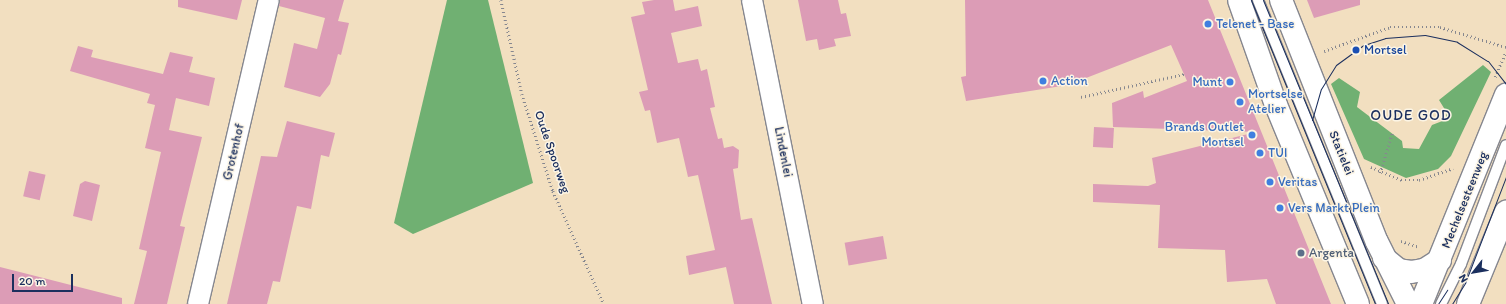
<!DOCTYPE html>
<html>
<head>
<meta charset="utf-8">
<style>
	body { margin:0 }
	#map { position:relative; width:1506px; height:304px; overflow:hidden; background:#f2dfc0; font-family:Itim,sans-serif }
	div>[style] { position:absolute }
	.forest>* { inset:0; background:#70b072 }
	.building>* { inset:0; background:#dc9cb6; transform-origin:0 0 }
	.path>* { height:2.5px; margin-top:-1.25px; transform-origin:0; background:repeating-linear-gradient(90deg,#86878f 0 1px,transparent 0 4px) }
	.roads { filter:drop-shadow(1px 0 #86878f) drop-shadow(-1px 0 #86878f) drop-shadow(0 1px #86878f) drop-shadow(0 -1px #86878f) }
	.lane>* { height:10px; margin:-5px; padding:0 5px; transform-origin:5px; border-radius:5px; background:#fff }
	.street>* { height:20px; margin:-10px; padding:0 10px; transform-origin:10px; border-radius:10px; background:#fff }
	.primary>* { height:22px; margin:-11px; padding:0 11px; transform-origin:11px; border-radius:11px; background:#fff }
	.tram>* { height:1px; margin:-0.5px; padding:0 0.5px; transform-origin:0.5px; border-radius:0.5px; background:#1b2f5e }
	.dots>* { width:11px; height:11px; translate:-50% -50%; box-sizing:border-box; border:2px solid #fcf5e5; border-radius:50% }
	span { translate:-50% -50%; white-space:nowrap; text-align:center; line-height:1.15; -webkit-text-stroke:3px #fcf5e5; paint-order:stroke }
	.shop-label { font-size:13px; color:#366cbe }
	.left { translate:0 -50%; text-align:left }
	.right { translate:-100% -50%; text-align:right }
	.transit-label { font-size:13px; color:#164399 }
	.street-label { font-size:13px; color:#1b2f5e }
	.service-label { font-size:13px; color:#4e5e75 }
	.quarter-label { font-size:15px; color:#1b2f5e; letter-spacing:1px }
	.north { position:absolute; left:1454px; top:252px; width:40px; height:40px; -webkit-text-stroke:3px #fcf5e5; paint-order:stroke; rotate:239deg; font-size:11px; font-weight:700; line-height:16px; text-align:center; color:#1b2f5e }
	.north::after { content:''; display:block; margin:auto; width:14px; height:18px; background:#1b2f5e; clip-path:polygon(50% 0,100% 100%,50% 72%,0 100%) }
	.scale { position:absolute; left:12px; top:274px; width:61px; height:18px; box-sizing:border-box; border:2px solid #1b2f5e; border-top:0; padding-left:5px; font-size:12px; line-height:14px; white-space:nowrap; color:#1b2f5e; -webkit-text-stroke:3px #fcf5e5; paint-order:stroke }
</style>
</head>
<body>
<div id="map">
	<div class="forest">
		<div style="clip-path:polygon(447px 0,488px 0,533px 183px,413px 234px,394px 223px)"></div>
		<div style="clip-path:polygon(1483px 65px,1491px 72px,1451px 156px,1438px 169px,1406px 178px,1364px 159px,1331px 84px,1339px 78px,1360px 92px,1357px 107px,1402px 141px,1403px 148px,1419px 149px,1432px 125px,1445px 120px,1447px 113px,1439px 100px)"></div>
	</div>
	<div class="building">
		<div style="clip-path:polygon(178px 0,242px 0,237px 20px,178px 7px)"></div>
		<div style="clip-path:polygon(280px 0,344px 0,338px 21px,349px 23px,341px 55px,338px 54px,330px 84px,320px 97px,284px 87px,294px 43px,317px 49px,325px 18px,279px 6px)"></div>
		<div style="clip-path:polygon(654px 0,673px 0,675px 11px,698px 6px,702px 26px,671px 33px,678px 63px,698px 59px,701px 71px,707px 69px,715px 107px,710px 108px,718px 139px,722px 138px,724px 148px,733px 146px,739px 150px,738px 168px,733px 169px,741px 220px,752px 218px,772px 304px,734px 304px,726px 267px,689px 275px,686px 256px,715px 250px,698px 175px,688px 177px,679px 138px,657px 143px,650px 110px,645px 111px,639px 92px,648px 90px,631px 17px,645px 14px,642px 2px)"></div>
		<div style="clip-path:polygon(798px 0,838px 0,841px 14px,846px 13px,851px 36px,834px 39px,836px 46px,819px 50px,817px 39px,806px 41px)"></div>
		<div style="clip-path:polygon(965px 0,1208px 0,1331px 304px,1276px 304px,1267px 279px,1227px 282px,1225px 250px,1158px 248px,1160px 205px,1093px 202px,1093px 184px,1148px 186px,1156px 183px,1152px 158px,1256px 132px,1113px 127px,1112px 103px,1143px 91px,1144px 98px,1187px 81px,1171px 45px,1068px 85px,966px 101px,961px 77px,966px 76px)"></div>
		<div style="clip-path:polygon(1307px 0,1360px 0,1360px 5px,1314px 18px)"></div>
		<div style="clip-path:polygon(78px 46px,93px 50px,91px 57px,163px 74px,170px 52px,193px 57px,189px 72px,215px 78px,209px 106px,176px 98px,169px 130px,202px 137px,180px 226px,185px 227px,167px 304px,134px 304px,147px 251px,139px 249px,161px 152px,145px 148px,155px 105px,147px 103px,150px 94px,70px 71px)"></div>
		<div style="clip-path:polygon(287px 121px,335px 133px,329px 157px,321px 155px,311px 209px,297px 206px,280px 282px,273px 281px,267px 304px,227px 304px,261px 156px,277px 157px)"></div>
		<div style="left:1094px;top:127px;width:20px;height:20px;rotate:3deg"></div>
		<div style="left:29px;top:171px;width:17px;height:26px;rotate:13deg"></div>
		<div style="clip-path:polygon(85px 181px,100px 185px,92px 221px,73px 216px,80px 184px)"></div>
		<div style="left:883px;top:236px;width:23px;height:39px;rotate:80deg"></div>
		<div style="clip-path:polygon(0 267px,122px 298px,122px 304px,0 304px)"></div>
	</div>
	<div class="path">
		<div style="left:501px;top:0;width:96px;rotate:77.4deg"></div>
		<div style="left:522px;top:94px;width:102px;rotate:72.3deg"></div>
		<div style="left:553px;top:191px;width:124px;rotate:65.7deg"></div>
		<div style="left:1324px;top:51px;width:70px;rotate:-20deg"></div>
		<div style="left:1390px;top:27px;width:50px"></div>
		<div style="left:1440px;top:27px;width:69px;rotate:16.9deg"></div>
		<div style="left:1495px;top:77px;width:28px;rotate:-67deg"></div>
		<div style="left:1081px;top:97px;width:106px;rotate:-12.6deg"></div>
		<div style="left:1371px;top:167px;width:33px;rotate:23deg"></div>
		<div style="left:1401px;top:180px;width:18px"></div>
		<div style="left:1419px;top:180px;width:36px;rotate:-19deg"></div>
		<div style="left:1380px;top:173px;width:42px;rotate:-73.3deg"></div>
		<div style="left:1401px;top:241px;width:19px;rotate:18deg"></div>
	</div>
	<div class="roads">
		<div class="lane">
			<div style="left:1258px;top:0;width:328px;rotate:67.8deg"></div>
			<div style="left:1441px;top:304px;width:45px;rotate:-63.4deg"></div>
			<div style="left:1461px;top:264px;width:127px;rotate:-69.3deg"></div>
		</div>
		<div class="street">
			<div style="left:752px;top:0;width:310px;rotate:78.7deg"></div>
			<div style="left:198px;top:304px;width:312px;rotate:-76.9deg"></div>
		</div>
		<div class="primary">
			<div style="left:1239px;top:0;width:111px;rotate:70.6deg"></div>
			<div style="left:1276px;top:105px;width:215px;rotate:67.6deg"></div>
			<div style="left:1281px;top:0;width:260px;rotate:68.4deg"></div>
			<div style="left:1377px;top:242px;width:69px;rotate:63.4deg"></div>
			<div style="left:1384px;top:258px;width:19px;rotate:39deg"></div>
			<div style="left:1399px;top:270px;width:12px;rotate:9deg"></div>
			<div style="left:1411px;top:272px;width:13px;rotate:-9deg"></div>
			<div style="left:1424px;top:270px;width:19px;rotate:-32deg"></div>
			<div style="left:1421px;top:304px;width:226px;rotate:-67.9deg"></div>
			<div style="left:1468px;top:304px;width:100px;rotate:-67.6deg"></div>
		</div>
	</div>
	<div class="tram">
		<div style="left:1251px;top:0;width:328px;rotate:67.8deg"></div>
		<div style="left:1263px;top:0;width:329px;rotate:67.6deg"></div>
		<div style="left:1312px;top:120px;width:32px;rotate:-74deg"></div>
		<div style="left:1321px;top:89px;width:28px;rotate:-58deg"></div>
		<div style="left:1336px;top:65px;width:34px;rotate:-36deg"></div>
		<div style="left:1364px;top:45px;width:22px;rotate:-18deg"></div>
		<div style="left:1385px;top:38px;width:40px;rotate:-4.3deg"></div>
		<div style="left:1425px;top:35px;width:33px;rotate:12deg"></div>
		<div style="left:1457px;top:42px;width:36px;rotate:32deg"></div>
		<div style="left:1488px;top:61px;width:29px;rotate:52deg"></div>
		<div style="left:1438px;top:304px;width:17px;rotate:-57deg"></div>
		<div style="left:1452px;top:304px;width:25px;rotate:-58deg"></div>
		<div style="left:1465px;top:283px;width:114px;rotate:-68.9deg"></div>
	</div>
	<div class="dots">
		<div style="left:1208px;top:24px;background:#3f7fe0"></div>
		<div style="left:1356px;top:50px;background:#1a4fb4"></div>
		<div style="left:1043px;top:81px;background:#3f7fe0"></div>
		<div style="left:1230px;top:82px;background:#3f7fe0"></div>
		<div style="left:1240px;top:102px;background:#3f7fe0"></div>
		<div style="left:1252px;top:135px;background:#3f7fe0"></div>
		<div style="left:1260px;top:153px;background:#3f7fe0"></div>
		<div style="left:1270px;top:182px;background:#3f7fe0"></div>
		<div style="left:1280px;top:208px;background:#3f7fe0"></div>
		<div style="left:1301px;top:253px;background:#5c6f8a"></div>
	</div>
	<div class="shop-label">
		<span class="left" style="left:1216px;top:24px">Telenet - Base</span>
		<span class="left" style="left:1051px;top:81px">Action</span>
		<span class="right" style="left:1222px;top:82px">Munt</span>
		<span class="left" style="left:1248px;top:102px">Mortselse<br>Atelier</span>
		<span class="right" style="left:1244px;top:135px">Brands Outlet<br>Mortsel</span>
		<span class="left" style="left:1268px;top:153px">TUI</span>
		<span class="left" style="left:1278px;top:182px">Veritas</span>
		<span class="left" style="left:1288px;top:208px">Vers Markt Plein</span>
	</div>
	<div class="transit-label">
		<span class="left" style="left:1364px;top:50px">Mortsel</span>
	</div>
	<div class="street-label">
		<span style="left:234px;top:152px;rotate:-77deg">Grotenhof</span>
		<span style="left:552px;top:152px;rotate:71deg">Oude Spoorweg</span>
		<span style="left:783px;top:152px;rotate:79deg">Lindenlei</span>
		<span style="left:1341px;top:153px;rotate:68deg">Statielei</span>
		<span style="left:1465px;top:200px;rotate:-68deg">Mechelsesteenweg</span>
	</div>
	<div class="service-label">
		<span class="left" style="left:1309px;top:253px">Argenta</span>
	</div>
	<div class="quarter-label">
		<span style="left:1411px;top:116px">OUDE GOD</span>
	</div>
	<div class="north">N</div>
	<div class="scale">20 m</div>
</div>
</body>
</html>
